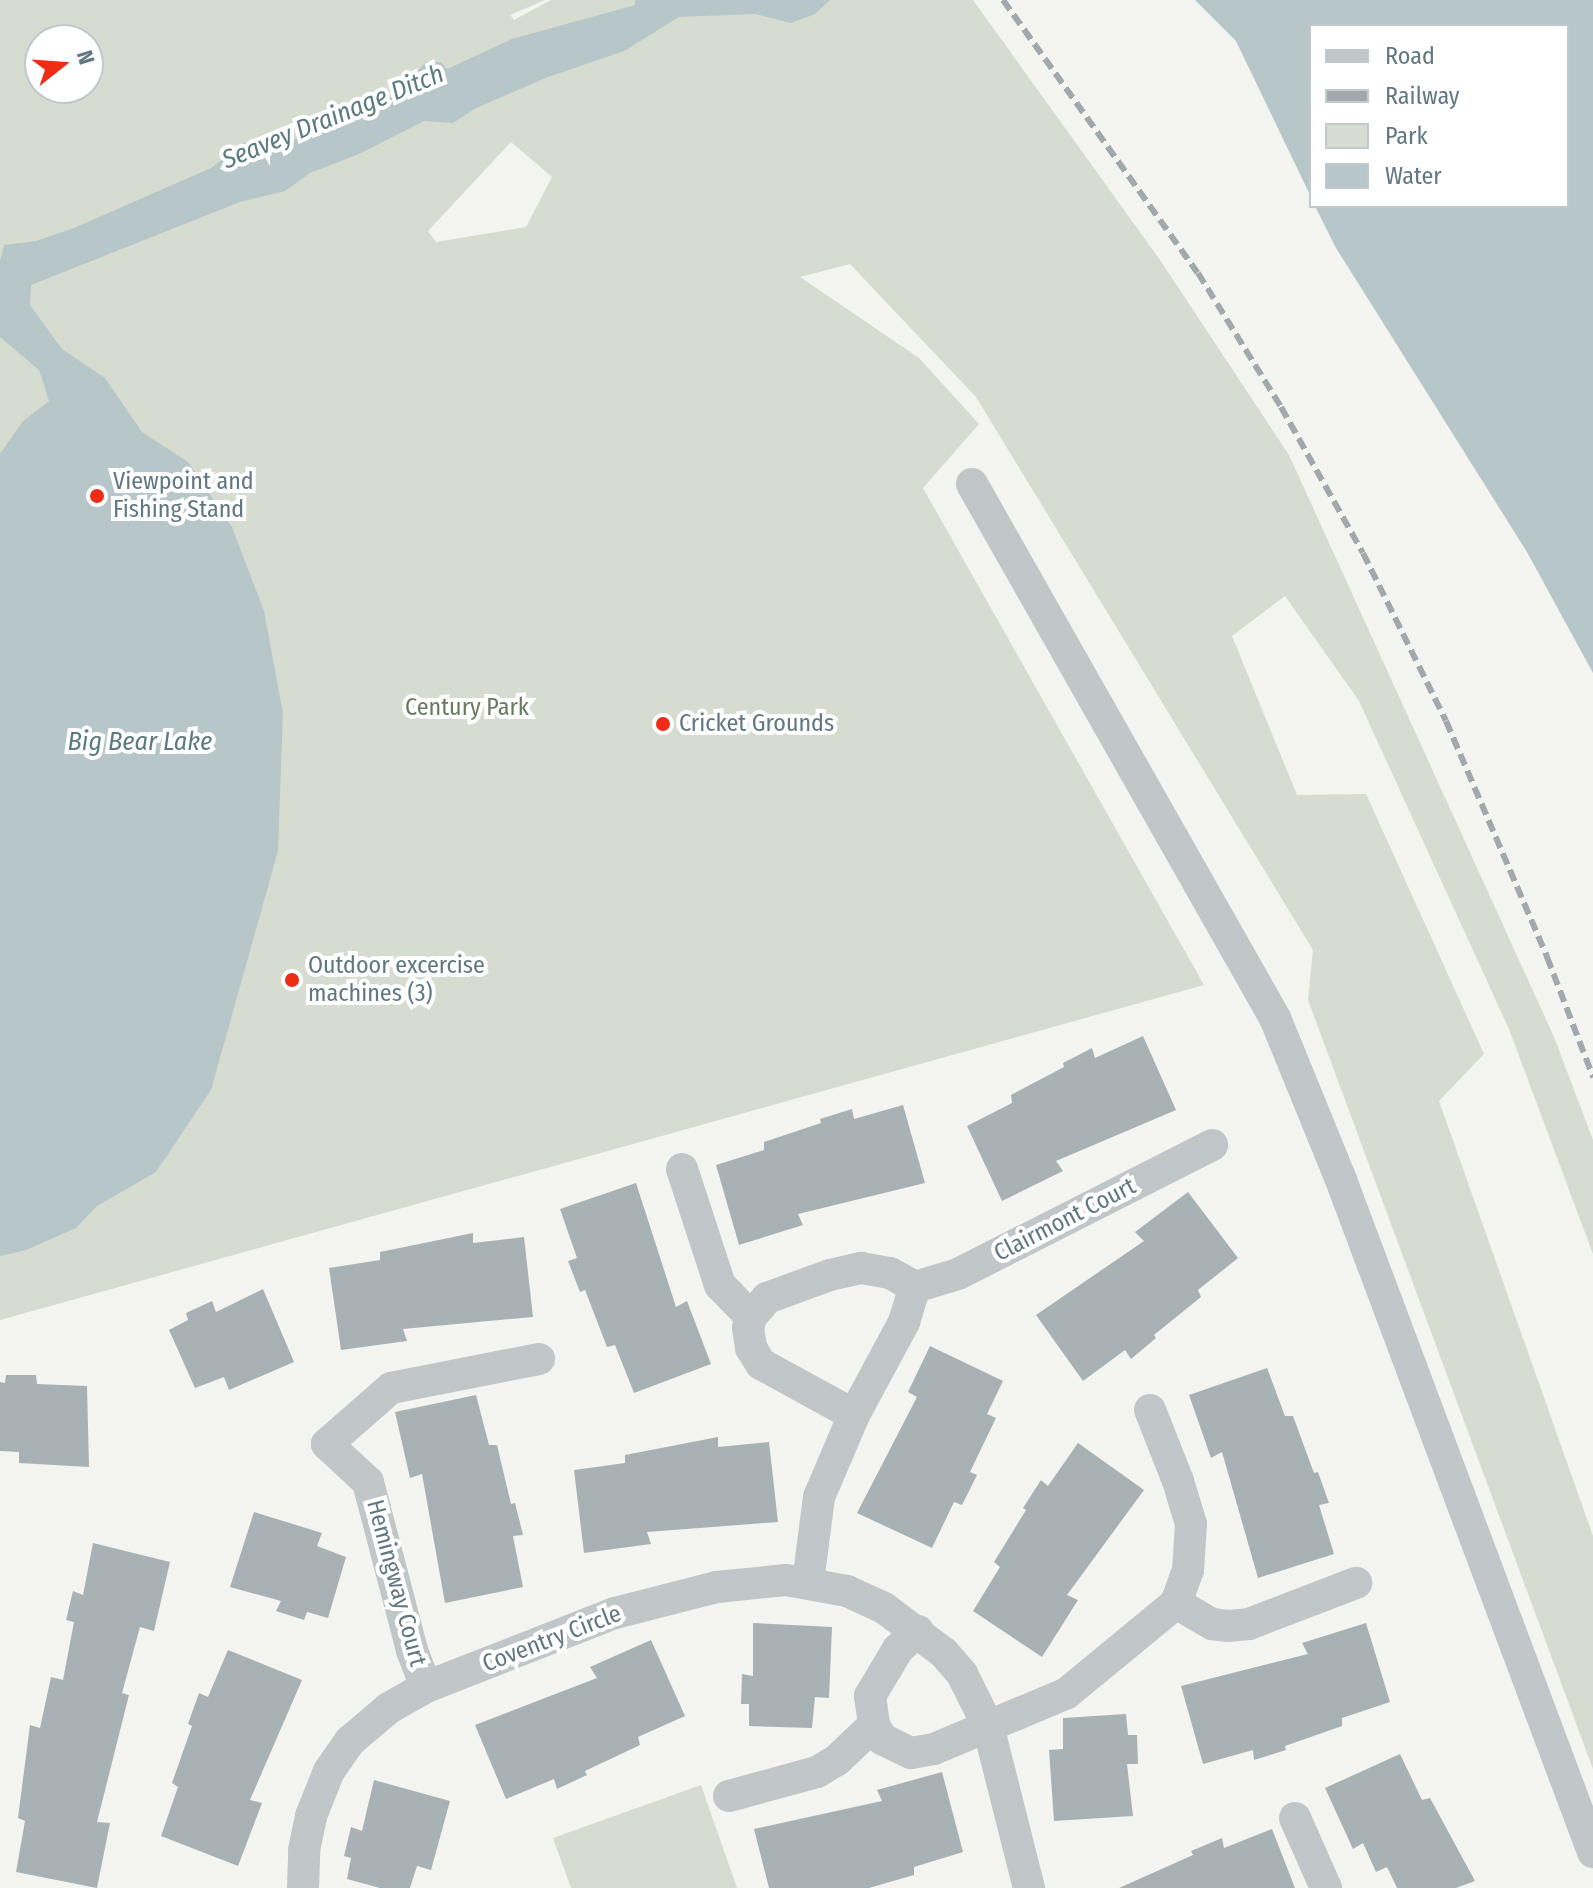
<!DOCTYPE html>
<html>
<head>
<meta charset="utf-8">
<style>
	body { margin:0 }
	#map { position:relative; width:1593px; height:1888px; overflow:hidden; background:#f4f4f0; font-family:"Fira Sans Condensed",sans-serif }
	div>[style] { position:absolute }
	.green>* { inset:0; background:#d6dcd0 }
	.water>* { inset:0; background:#b7c7c9 }
	.building>* { inset:0; background:#a8b2b5 }
	.street>* { height:32px; margin:-16px; padding:0 16px; transform-origin:16px; border-radius:16px; background:#c1c6c8 }
	.rail>* { height:6px; margin-top:-3px; transform-origin:0; background:repeating-linear-gradient(90deg,#a1a9ad 0 12px,transparent 0 18px) }
	.dots>* { width:22px; height:22px; translate:-50% -50%; box-sizing:border-box; border:4px solid #fff; border-radius:50% }
	span { translate:-50% -50%; white-space:nowrap; text-align:center; line-height:1.15; -webkit-text-stroke:8px #fff; paint-order:stroke }
	.poi-label { font-size:24px; color:#617883 }
	.left { translate:0 -50%; text-align:left }
	.park-label { font-size:24px; color:#697a60 }
	.street-label { font-size:24px; color:#617883 }
	.water-label { font-size:26px; color:#5c7b81; font-style:italic }
	.legend { position:absolute; left:1309px; top:24px; width:260px; height:184px; box-sizing:border-box; background:#fff; border:2px solid #c0c9cd; margin:0; padding:10px 14px; list-style:none; font-size:24px; color:#617883 }
	.legend li { display:flex; align-items:center; gap:16px; height:40px }
	.legend b { width:40px; border:2px solid #c0c9cd }
	.north { position:absolute; left:24px; top:24px; width:80px; height:80px; box-sizing:border-box; background:#fff; border:2px solid #c0c9cd; border-radius:50%; rotate:73deg; font-size:22px; font-weight:700; line-height:32px; text-align:center; color:#617883 }
	.north::after { content:''; display:block; margin:auto; width:28px; height:36px; background:#ef2c15; clip-path:polygon(50% 0,100% 100%,50% 72%,0 100%) }
</style>
</head>
<body>
<div id="map">
	<div class="green">
		<div style="clip-path:polygon(evenodd,0 0,545px 0,510px 15px,514px 20px,551px 0,973px 0,1160px 260px,1289px 455px,1554px 1037px,1593px 1140px,1593px 1254px,1509px 1029px,1359px 701px,1285px 596px,1232px 636px,1297px 795px,1366px 794px,1484px 1054px,1439px 1101px,1593px 1536px,1593px 1769px,1308px 1000px,1313px 950px,976px 397px,850px 264px,800px 277px,919px 358px,979px 424px,923px 488px,1204px 985px,0 1320px,0 0,40px 40px,88px 40px,88px 88px,40px 88px,40px 40px,0 0,511px 142px,552px 177px,526px 227px,436px 242px,428px 231px,511px 142px)"></div>
		<div style="clip-path:polygon(701px 1785px,737px 1888px,571px 1888px,553px 1838px)"></div>
	</div>
	<div class="water">
		<div style="clip-path:polygon(635px 0,830px 0,815px 14px,791px 23px,755px 14px,679px 17px,624px 51px,548px 77px,474px 109px,453px 123px,424px 121px,359px 154px,310px 173px,285px 191px,240px 202px,31px 285px,30px 305px,62px 349px,105px 378px,142px 432px,188px 462px,232px 527px,264px 611px,283px 713px,278px 851px,211px 1090px,156px 1172px,97px 1206px,76px 1228px,26px 1250px,0 1256px,0 454px,23px 421px,49px 401px,39px 370px,0 337px,0 261px,4px 245px,36px 241px,74px 228px,211px 168px,243px 143px,266px 139px,285px 142px,344px 123px,415px 85px,417px 71px,426px 62px,441px 62px,447px 69px,512px 39px,635px 5px)"></div>
		<div style="clip-path:polygon(1195px 0,1593px 0,1593px 673px,1527px 552px,1336px 248px,1315px 206px,1567px 206px,1567px 26px,1311px 26px,1311px 197px,1236px 41px)"></div>
	</div>
	<div class="building">
		<div style="clip-path:polygon(1143px 1036px,1176px 1110px,1056px 1161px,1063px 1171px,1002px 1201px,967px 1126px,1012px 1103px,1011px 1095px,1064px 1067px,1063px 1063px,1092px 1048px,1095px 1058px)"></div>
		<div style="clip-path:polygon(903px 1105px,925px 1183px,798px 1214px,803px 1225px,739px 1245px,716px 1165px,764px 1150px,764px 1142px,821px 1123px,820px 1119px,852px 1109px,854px 1119px)"></div>
		<div style="clip-path:polygon(636px 1183px,676px 1307px,687px 1301px,711px 1364px,634px 1393px,615px 1345px,607px 1347px,585px 1290px,580px 1292px,568px 1261px,577px 1258px,560px 1209px)"></div>
		<div style="clip-path:polygon(1188px 1192px,1238px 1258px,1198px 1290px,1201px 1297px,1154px 1335px,1156px 1338px,1131px 1359px,1125px 1350px,1083px 1381px,1036px 1315px,1144px 1241px,1135px 1232px)"></div>
		<div style="clip-path:polygon(473px 1233px,473px 1243px,524px 1237px,533px 1317px,403px 1329px,407px 1341px,341px 1350px,329px 1268px,380px 1260px,380px 1252px)"></div>
		<div style="clip-path:polygon(263px 1289px,294px 1362px,229px 1390px,224px 1377px,195px 1388px,169px 1330px,188px 1320px,186px 1313px,212px 1301px,216px 1312px)"></div>
		<div style="clip-path:polygon(930px 1346px,1003px 1381px,987px 1414px,996px 1418px,970px 1472px,977px 1475px,962px 1505px,954px 1502px,932px 1548px,857px 1513px,917px 1397px,908px 1392px)"></div>
		<div style="clip-path:polygon(1267px 1368px,1285px 1416px,1293px 1416px,1314px 1473px,1318px 1472px,1329px 1503px,1319px 1505px,1334px 1554px,1258px 1578px,1222px 1452px,1211px 1458px,1189px 1395px)"></div>
		<div style="clip-path:polygon(6px 1375px,36px 1375px,37px 1384px,87px 1386px,89px 1467px,19px 1463px,19px 1452px,0 1451px,0 1382px,5px 1383px)"></div>
		<div style="clip-path:polygon(476px 1395px,489px 1445px,497px 1445px,511px 1504px,515px 1503px,523px 1535px,513px 1536px,523px 1587px,445px 1603px,422px 1474px,410px 1478px,395px 1412px)"></div>
		<div style="clip-path:polygon(718px 1437px,718px 1447px,769px 1442px,778px 1522px,647px 1532px,651px 1544px,584px 1553px,574px 1470px,625px 1463px,625px 1455px)"></div>
		<div style="clip-path:polygon(1078px 1443px,1144px 1490px,1067px 1595px,1078px 1600px,1042px 1657px,973px 1611px,1000px 1567px,994px 1562px,1026px 1510px,1023px 1508px,1041px 1480px,1048px 1486px)"></div>
		<div style="clip-path:polygon(254px 1512px,322px 1533px,317px 1546px,346px 1557px,328px 1618px,307px 1612px,304px 1620px,276px 1611px,281px 1601px,230px 1587px)"></div>
		<div style="clip-path:polygon(93px 1543px,170px 1562px,154px 1631px,140px 1627px,122px 1693px,129px 1695px,97px 1822px,110px 1823px,97px 1888px,16px 1872px,25px 1821px,18px 1818px,30px 1725px,40px 1728px,51px 1677px,63px 1680px,74px 1622px,66px 1620px,73px 1591px,83px 1595px)"></div>
		<div style="clip-path:polygon(753px 1623px,832px 1627px,829px 1698px,815px 1697px,812px 1728px,749px 1726px,749px 1704px,741px 1704px,742px 1674px,753px 1676px)"></div>
		<div style="clip-path:polygon(1366px 1623px,1390px 1702px,1342px 1718px,1342px 1726px,1285px 1746px,1286px 1750px,1254px 1760px,1253px 1750px,1203px 1764px,1181px 1686px,1308px 1654px,1302px 1643px)"></div>
		<div style="clip-path:polygon(651px 1640px,685px 1716px,638px 1737px,640px 1745px,585px 1771px,587px 1775px,557px 1789px,554px 1779px,506px 1799px,475px 1725px,597px 1678px,590px 1667px)"></div>
		<div style="clip-path:polygon(228px 1650px,302px 1680px,250px 1800px,262px 1803px,238px 1866px,161px 1836px,178px 1787px,172px 1783px,192px 1726px,188px 1724px,199px 1693px,208px 1697px)"></div>
		<div style="clip-path:polygon(1126px 1714px,1128px 1735px,1137px 1735px,1138px 1764px,1127px 1764px,1133px 1816px,1054px 1821px,1049px 1750px,1063px 1749px,1063px 1718px)"></div>
		<div style="clip-path:polygon(1400px 1754px,1422px 1800px,1430px 1798px,1475px 1881px,1456px 1888px,1397px 1888px,1387px 1867px,1376px 1872px,1363px 1843px,1353px 1849px,1325px 1788px)"></div>
		<div style="clip-path:polygon(942px 1772px,963px 1852px,914px 1867px,914px 1875px,869px 1888px,769px 1888px,754px 1829px,882px 1801px,877px 1790px)"></div>
		<div style="clip-path:polygon(374px 1780px,450px 1801px,431px 1870px,417px 1866px,410px 1888px,380px 1888px,347px 1879px,351px 1858px,344px 1856px,351px 1827px,362px 1831px)"></div>
		<div style="clip-path:polygon(1272px 1829px,1295px 1888px,1119px 1888px,1193px 1855px,1191px 1851px,1222px 1838px,1224px 1848px)"></div>
	</div>
	<div class="street">
		<div style="left:972px;top:484px;width:614px;rotate:60.43deg"></div>
		<div style="left:1275px;top:1018px;width:175px;rotate:67.8deg"></div>
		<div style="left:1341px;top:1180px;width:718px;rotate:69.44deg"></div>
		<div style="left:682px;top:1169px;width:122px;rotate:71.9deg"></div>
		<div style="left:720px;top:1285px;width:45px;rotate:45.9deg"></div>
		<div style="left:751px;top:1317px;width:11px;rotate:105deg"></div>
		<div style="left:748px;top:1328px;width:20px;rotate:81deg"></div>
		<div style="left:751px;top:1348px;width:19px;rotate:58deg"></div>
		<div style="left:761px;top:1364px;width:106px;rotate:28.7deg"></div>
		<div style="left:751px;top:1317px;width:25px;rotate:-50deg"></div>
		<div style="left:767px;top:1298px;width:67px;rotate:-20.1deg"></div>
		<div style="left:830px;top:1275px;width:32px;rotate:-13deg"></div>
		<div style="left:861px;top:1268px;width:29px;rotate:10deg"></div>
		<div style="left:890px;top:1273px;width:29px;rotate:29deg"></div>
		<div style="left:915px;top:1287px;width:45px;rotate:-16.8deg"></div>
		<div style="left:958px;top:1274px;width:285px;rotate:-26.9deg"></div>
		<div style="left:1150px;top:1410px;width:76px;rotate:68.5deg"></div>
		<div style="left:1178px;top:1481px;width:45px;rotate:73.2deg"></div>
		<div style="left:1191px;top:1524px;width:46px;rotate:93.7deg"></div>
		<div style="left:1188px;top:1570px;width:35px;rotate:110deg"></div>
		<div style="left:1176px;top:1603px;width:42px;rotate:30.3deg"></div>
		<div style="left:1212px;top:1624px;width:16px;rotate:7deg"></div>
		<div style="left:1228px;top:1626px;width:21px;rotate:-5deg"></div>
		<div style="left:1249px;top:1624px;width:115px;rotate:-21deg"></div>
		<div style="left:808px;top:1582px;width:86px;rotate:-82.6deg"></div>
		<div style="left:819px;top:1497px;width:89px;rotate:-66.9deg"></div>
		<div style="left:854px;top:1415px;width:106px;rotate:-61.7deg"></div>
		<div style="left:904px;top:1322px;width:37px;rotate:-73deg"></div>
		<div style="left:918px;top:1631px;width:27px;rotate:138deg"></div>
		<div style="left:898px;top:1649px;width:55px;rotate:120.8deg"></div>
		<div style="left:870px;top:1696px;width:29px;rotate:82deg"></div>
		<div style="left:874px;top:1725px;width:16px;rotate:60deg"></div>
		<div style="left:882px;top:1739px;width:32px;rotate:26deg"></div>
		<div style="left:911px;top:1753px;width:23px;rotate:-10deg"></div>
		<div style="left:934px;top:1749px;width:144px;rotate:-22.8deg"></div>
		<div style="left:1067px;top:1693px;width:141px;rotate:-39.5deg"></div>
		<div style="left:426px;top:1687px;width:40px;rotate:-111deg"></div>
		<div style="left:412px;top:1650px;width:174px;rotate:-104.7deg"></div>
		<div style="left:368px;top:1482px;width:56px;rotate:-137.2deg"></div>
		<div style="left:327px;top:1444px;width:85px;rotate:-41.2deg"></div>
		<div style="left:391px;top:1388px;width:151px;rotate:-11.1deg"></div>
		<div style="left:729px;top:1796px;width:91px;rotate:-15.3deg"></div>
		<div style="left:817px;top:1772px;width:23px;rotate:-31deg"></div>
		<div style="left:837px;top:1760px;width:51px;rotate:-43.4deg"></div>
		<div style="left:1295px;top:1818px;width:77px;rotate:66.1deg"></div>
		<div style="left:303px;top:1888px;width:38px;rotate:-88deg"></div>
		<div style="left:304px;top:1850px;width:35px;rotate:-78deg"></div>
		<div style="left:311px;top:1816px;width:48px;rotate:-68.2deg"></div>
		<div style="left:329px;top:1771px;width:37px;rotate:-55deg"></div>
		<div style="left:350px;top:1741px;width:51px;rotate:-40.2deg"></div>
		<div style="left:389px;top:1708px;width:43px;rotate:-29.6deg"></div>
		<div style="left:426px;top:1687px;width:203px;rotate:-21.4deg"></div>
		<div style="left:615px;top:1613px;width:105px;rotate:-14.3deg"></div>
		<div style="left:717px;top:1587px;width:69px;rotate:-5.8deg"></div>
		<div style="left:786px;top:1580px;width:62px;rotate:10.2deg"></div>
		<div style="left:847px;top:1591px;width:41px;rotate:24.7deg"></div>
		<div style="left:884px;top:1608px;width:75px;rotate:36.9deg"></div>
		<div style="left:944px;top:1653px;width:28px;rotate:49deg"></div>
		<div style="left:962px;top:1674px;width:58px;rotate:63.4deg"></div>
		<div style="left:988px;top:1726px;width:167px;rotate:75.8deg"></div>
	</div>
	<div class="rail">
		<div style="left:1003px;top:0;width:335px;rotate:54.5deg"></div>
		<div style="left:1198px;top:273px;width:158px;rotate:58.2deg"></div>
		<div style="left:1281px;top:407px;width:167px;rotate:60.7deg"></div>
		<div style="left:1363px;top:553px;width:187px;rotate:63.7deg"></div>
		<div style="left:1446px;top:721px;width:257px;rotate:66.8deg"></div>
		<div style="left:1547px;top:957px;width:129px;rotate:69deg"></div>
	</div>
	<div class="dots">
		<div style="left:97px;top:496px;background:#ef2c15"></div>
		<div style="left:663px;top:724px;background:#ef2c15"></div>
		<div style="left:292px;top:980px;background:#ef2c15"></div>
	</div>
	<div class="poi-label">
		<span class="left" style="left:113px;top:496px">Viewpoint and<br>Fishing Stand</span>
		<span class="left" style="left:679px;top:724px">Cricket Grounds</span>
		<span class="left" style="left:308px;top:980px">Outdoor excercise<br>machines (3)</span>
	</div>
	<div class="park-label">
		<span style="left:467px;top:708px">Century Park</span>
	</div>
	<div class="street-label">
		<span style="left:1065px;top:1220px;rotate:-27deg">Clairmont Court</span>
		<span style="left:396px;top:1583px;rotate:75deg">Hemingway Court</span>
		<span style="left:552px;top:1639px;rotate:-21deg">Coventry Circle</span>
	</div>
	<div class="water-label">
		<span style="left:333px;top:117px;rotate:-22deg">Seavey Drainage Ditch</span>
		<span style="left:140px;top:742px">Big Bear Lake</span>
	</div>
	<ul class="legend">
	<li><b style="height:10px;background:#c1c6c8"></b>Road</li>
	<li><b style="height:10px;background:#a1a9ad"></b>Railway</li>
	<li><b style="height:22px;background:#d6dcd0"></b>Park</li>
	<li><b style="height:22px;background:#b7c7c9"></b>Water</li>
	</ul>
	<div class="north">N</div>
</div>
</body>
</html>
